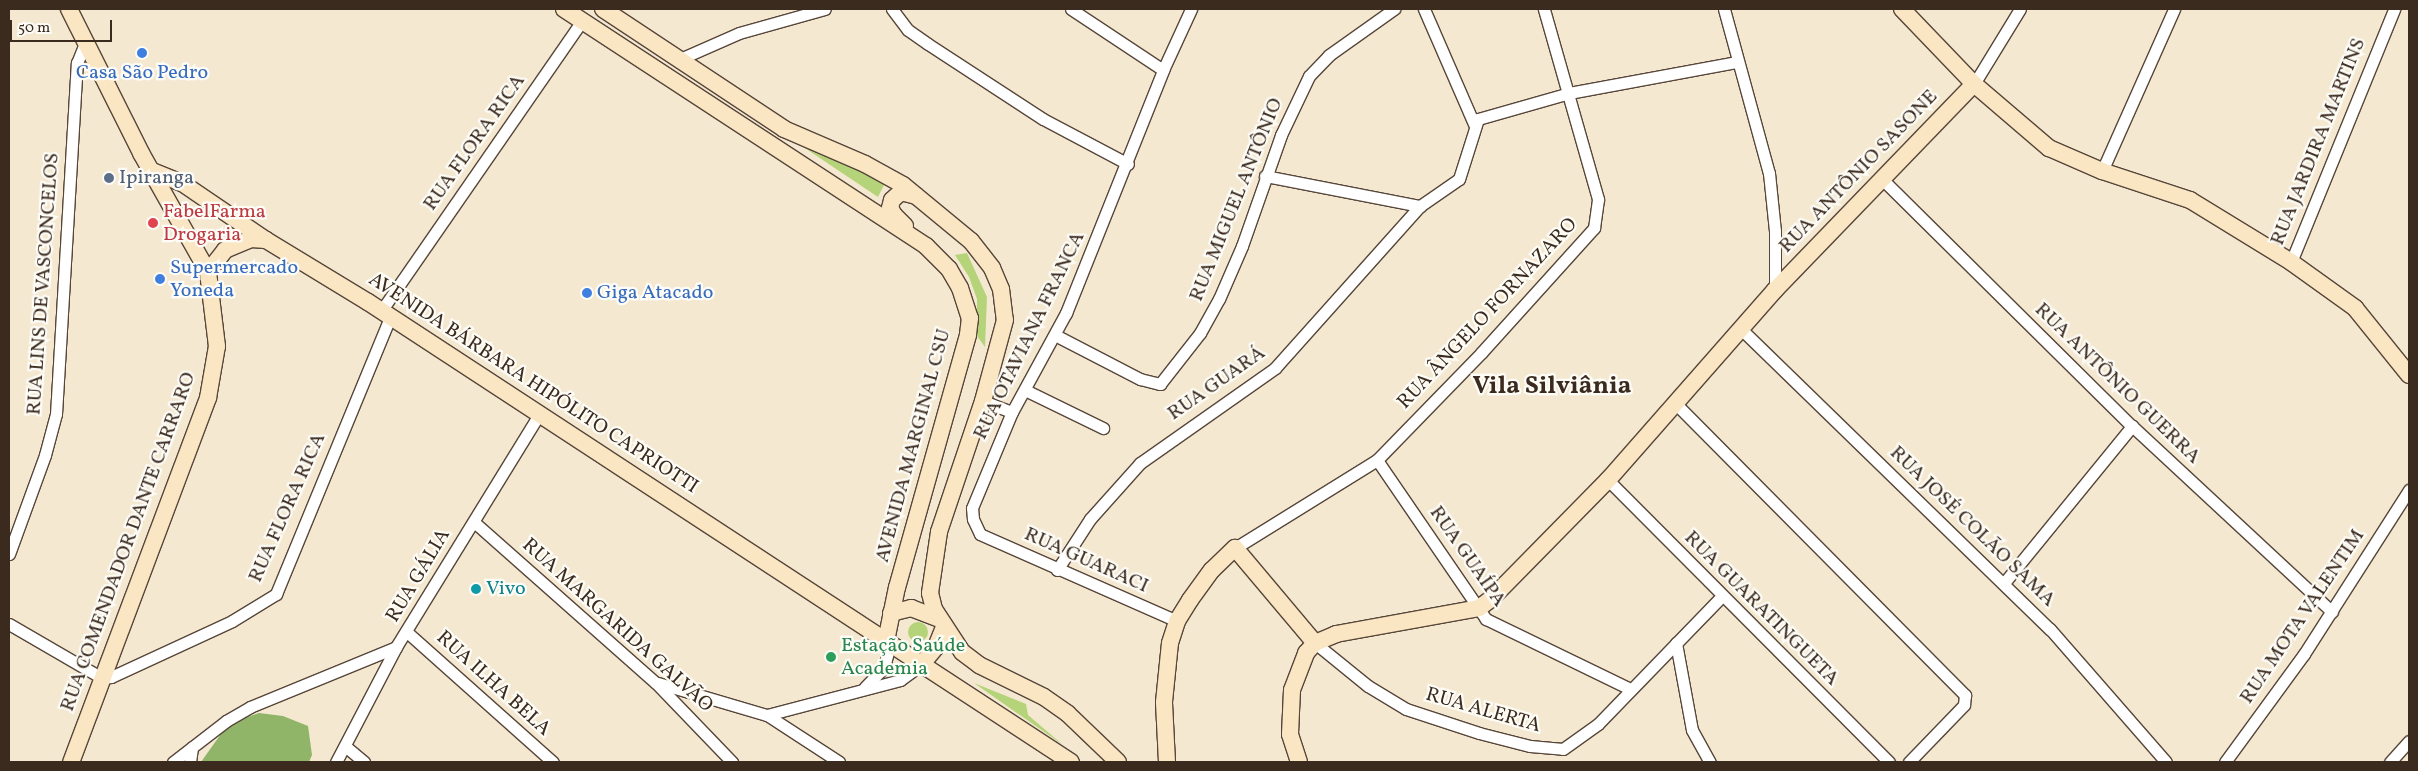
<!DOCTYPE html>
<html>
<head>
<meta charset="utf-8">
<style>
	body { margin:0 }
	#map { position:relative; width:2418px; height:771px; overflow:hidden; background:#f4e8d1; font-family:Vollkorn,serif }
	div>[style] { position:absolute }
	.green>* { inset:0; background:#b5d379 }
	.round { border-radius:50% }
	.forest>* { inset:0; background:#90b569 }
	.roads { filter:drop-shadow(1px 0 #574639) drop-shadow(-1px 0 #574639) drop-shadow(0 1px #574639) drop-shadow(0 -1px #574639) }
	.street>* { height:11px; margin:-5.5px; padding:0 5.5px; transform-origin:5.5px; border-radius:5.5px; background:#fff }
	.secondary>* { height:16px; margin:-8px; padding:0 8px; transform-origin:8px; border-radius:8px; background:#fbe6c4 }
	.dots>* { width:14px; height:14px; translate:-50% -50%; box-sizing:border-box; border:2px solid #fdfcf7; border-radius:50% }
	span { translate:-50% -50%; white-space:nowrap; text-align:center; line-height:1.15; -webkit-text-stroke:4.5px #fdfcf7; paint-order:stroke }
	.shop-label { font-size:20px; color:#366cbe }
	.left { translate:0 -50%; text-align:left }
	.street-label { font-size:20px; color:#3b2a1e }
	.service-label { font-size:20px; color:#4e5e75 }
	.health-label { font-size:20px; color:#be3a42 }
	.culture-label { font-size:20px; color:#0d838f }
	.leisure-label { font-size:20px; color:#27864d }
	.district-label { font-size:25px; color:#3b2a1e; font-weight:700 }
	.frame { position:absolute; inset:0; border:10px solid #3b2a1e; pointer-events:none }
	.scale { position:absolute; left:10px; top:20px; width:102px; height:22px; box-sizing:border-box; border:2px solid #3b2a1e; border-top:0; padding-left:6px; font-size:15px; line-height:18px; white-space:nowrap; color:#3b2a1e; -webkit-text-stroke:4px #fdfcf7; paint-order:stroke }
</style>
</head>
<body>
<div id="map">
	<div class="green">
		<div style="clip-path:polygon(775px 128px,885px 183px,878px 197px)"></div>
		<div style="clip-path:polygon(967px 253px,987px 297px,985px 347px,977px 336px,977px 299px,969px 277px,955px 255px)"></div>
		<div class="round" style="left:908px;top:622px;width:20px;height:20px"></div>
		<div style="clip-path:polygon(974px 683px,1026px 704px,1028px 715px,1063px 745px)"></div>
	</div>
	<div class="forest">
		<div style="clip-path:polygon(259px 713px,283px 716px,308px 726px,312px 755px,309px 762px,201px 762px,228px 724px)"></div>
	</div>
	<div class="roads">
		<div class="street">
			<div style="left:892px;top:9px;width:26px;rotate:53deg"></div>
			<div style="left:908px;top:30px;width:24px;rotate:35deg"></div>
			<div style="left:928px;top:44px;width:137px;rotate:33.1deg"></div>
			<div style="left:1043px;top:119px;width:96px;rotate:27.9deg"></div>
			<div style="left:1071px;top:9px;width:110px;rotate:33.5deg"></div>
			<div style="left:1424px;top:9px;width:125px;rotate:66.5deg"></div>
			<div style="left:1724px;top:9px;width:170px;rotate:74.7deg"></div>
			<div style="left:1769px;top:173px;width:58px;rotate:84.1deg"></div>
			<div style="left:1775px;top:231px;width:59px;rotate:90deg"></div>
			<div style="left:680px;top:59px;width:64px;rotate:-23.8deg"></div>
			<div style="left:739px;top:33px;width:89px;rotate:-15.6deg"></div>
			<div style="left:1974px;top:84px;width:88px;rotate:-58.5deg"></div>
			<div style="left:2102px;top:171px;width:177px;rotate:-66deg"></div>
			<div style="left:1265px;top:176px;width:158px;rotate:11deg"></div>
			<div style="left:1881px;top:178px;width:353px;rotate:44.7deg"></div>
			<div style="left:2132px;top:426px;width:273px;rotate:42.9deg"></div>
			<div style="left:2291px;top:262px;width:273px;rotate:-67.8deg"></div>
			<div style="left:381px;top:311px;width:353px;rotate:-55.3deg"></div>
			<div style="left:1741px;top:329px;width:431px;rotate:44.2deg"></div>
			<div style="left:2050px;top:629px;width:176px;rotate:48.9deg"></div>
			<div style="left:1055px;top:335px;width:96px;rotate:27.4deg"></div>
			<div style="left:1140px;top:379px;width:21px;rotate:14deg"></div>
			<div style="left:1160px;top:384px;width:65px;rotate:-51.9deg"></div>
			<div style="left:1200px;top:333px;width:39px;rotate:-61deg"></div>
			<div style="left:1219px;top:299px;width:58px;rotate:-66.5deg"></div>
			<div style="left:1242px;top:246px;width:118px;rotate:-70.6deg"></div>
			<div style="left:1281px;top:135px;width:65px;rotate:-64.6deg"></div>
			<div style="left:1309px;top:76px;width:29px;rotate:-46deg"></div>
			<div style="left:1329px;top:55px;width:80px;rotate:-35.3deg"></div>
			<div style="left:1025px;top:390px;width:87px;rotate:26deg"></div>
			<div style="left:983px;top:401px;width:31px;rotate:21deg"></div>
			<div style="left:1675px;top:403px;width:412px;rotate:45.2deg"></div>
			<div style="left:1965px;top:695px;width:10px;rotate:96deg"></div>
			<div style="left:1964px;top:705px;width:79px;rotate:134deg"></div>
			<div style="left:1377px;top:460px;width:193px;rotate:55.6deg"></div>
			<div style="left:1486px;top:619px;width:160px;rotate:25.9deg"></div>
			<div style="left:1608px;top:480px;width:398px;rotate:45.1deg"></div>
			<div style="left:474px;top:522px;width:243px;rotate:41.5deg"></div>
			<div style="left:656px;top:683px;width:110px;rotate:46.1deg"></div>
			<div style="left:1235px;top:548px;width:167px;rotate:-31.8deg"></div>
			<div style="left:1377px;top:460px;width:149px;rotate:-45.8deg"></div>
			<div style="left:1481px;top:353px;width:169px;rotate:-47.9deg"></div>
			<div style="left:1594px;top:228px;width:29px;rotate:-82deg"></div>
			<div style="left:1598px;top:199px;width:198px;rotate:-105.9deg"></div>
			<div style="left:9px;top:554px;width:105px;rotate:-70deg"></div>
			<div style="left:45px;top:455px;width:42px;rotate:-75deg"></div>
			<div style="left:56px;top:414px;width:352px;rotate:-86.6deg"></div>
			<div style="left:77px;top:63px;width:24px;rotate:-68deg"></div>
			<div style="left:1057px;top:570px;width:61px;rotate:-57.1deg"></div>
			<div style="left:1090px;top:519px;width:75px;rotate:-48.2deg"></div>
			<div style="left:1140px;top:463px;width:165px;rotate:-35.1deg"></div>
			<div style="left:1275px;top:368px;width:217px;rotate:-48.2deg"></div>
			<div style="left:1420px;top:206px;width:47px;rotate:-34.7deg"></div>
			<div style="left:1459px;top:179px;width:63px;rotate:-72.4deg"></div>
			<div style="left:1478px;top:119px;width:95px;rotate:-15.9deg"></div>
			<div style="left:1569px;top:93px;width:171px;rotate:-10.5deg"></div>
			<div style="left:2004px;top:583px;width:203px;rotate:-50.8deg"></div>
			<div style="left:1177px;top:621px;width:215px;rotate:-156.2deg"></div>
			<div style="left:980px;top:534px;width:17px;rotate:-115deg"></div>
			<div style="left:973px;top:519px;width:11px;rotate:-95deg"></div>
			<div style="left:972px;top:508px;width:104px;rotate:-67.4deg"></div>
			<div style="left:1012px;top:412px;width:113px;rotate:-61.4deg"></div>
			<div style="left:1066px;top:313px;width:262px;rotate:-68.2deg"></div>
			<div style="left:1163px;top:70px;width:67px;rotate:-65.3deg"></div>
			<div style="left:9px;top:624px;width:108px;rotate:30.1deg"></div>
			<div style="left:102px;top:678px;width:9px;rotate:-6deg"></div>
			<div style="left:111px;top:677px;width:133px;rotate:-24.8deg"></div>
			<div style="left:232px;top:621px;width:52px;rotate:-31.5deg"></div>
			<div style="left:276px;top:594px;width:300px;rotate:-67.6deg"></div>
			<div style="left:408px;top:633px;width:194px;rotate:41.7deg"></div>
			<div style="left:1315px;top:643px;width:68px;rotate:39.1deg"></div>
			<div style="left:1368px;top:686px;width:44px;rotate:31.2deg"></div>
			<div style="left:1406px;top:709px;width:77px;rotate:18.2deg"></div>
			<div style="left:1479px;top:733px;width:53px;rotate:14.3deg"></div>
			<div style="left:1530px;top:746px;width:33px;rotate:5deg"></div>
			<div style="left:1563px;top:749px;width:43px;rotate:-35.5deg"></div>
			<div style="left:1598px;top:724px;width:177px;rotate:-45.9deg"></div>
			<div style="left:1676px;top:643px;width:88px;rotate:79.6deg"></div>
			<div style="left:1692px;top:730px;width:37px;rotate:61deg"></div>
			<div style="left:658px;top:683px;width:114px;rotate:16.4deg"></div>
			<div style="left:767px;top:715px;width:138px;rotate:-14.7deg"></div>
			<div style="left:900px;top:680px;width:26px;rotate:-36deg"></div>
			<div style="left:865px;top:687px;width:28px;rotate:-46deg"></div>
			<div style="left:884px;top:667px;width:23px;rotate:-75deg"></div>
			<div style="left:767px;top:715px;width:86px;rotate:33.1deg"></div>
			<div style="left:345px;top:746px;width:25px;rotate:40deg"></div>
			<div style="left:173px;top:762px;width:67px;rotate:-37.7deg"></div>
			<div style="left:226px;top:721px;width:28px;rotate:-30deg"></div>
			<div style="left:250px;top:707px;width:158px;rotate:-22.3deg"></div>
			<div style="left:190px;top:762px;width:15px;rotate:-82deg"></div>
			<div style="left:336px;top:762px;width:130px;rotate:-62.4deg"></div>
			<div style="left:396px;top:647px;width:275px;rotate:-58.4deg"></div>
			<div style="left:2225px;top:762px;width:134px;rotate:-53.8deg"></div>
			<div style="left:2304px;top:654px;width:195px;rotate:-57.4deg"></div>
			<div style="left:2390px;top:762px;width:28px;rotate:-48deg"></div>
		</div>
		<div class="secondary">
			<div style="left:69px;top:9px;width:161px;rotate:63.4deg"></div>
			<div style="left:141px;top:153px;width:137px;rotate:60.6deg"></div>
			<div style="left:208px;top:272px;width:75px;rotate:83.1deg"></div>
			<div style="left:217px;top:346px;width:53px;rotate:99.8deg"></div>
			<div style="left:208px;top:398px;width:389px;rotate:110.6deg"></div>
			<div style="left:564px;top:9px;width:433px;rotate:33.2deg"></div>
			<div style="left:926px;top:246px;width:33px;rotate:45deg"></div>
			<div style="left:949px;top:269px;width:22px;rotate:60deg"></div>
			<div style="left:960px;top:288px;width:32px;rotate:72deg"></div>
			<div style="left:970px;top:318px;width:17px;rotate:97deg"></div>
			<div style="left:968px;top:335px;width:262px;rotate:105.7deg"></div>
			<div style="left:897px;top:587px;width:55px;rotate:101.5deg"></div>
			<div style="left:603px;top:9px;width:217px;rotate:33.5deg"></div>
			<div style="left:784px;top:129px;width:88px;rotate:23.4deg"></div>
			<div style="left:865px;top:164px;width:43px;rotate:28.9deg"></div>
			<div style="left:903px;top:185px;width:88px;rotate:39.5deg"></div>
			<div style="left:971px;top:241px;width:34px;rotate:52deg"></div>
			<div style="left:992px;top:268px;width:23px;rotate:67deg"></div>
			<div style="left:1001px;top:289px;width:31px;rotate:83deg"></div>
			<div style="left:1005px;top:320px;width:84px;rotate:105.2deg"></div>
			<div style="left:983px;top:401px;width:138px;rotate:108.6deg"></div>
			<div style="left:939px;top:532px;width:62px;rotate:98.4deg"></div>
			<div style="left:930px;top:593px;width:16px;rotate:76deg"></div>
			<div style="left:934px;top:609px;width:51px;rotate:56.9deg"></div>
			<div style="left:962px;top:652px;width:21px;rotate:37deg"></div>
			<div style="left:979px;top:665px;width:72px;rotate:26.2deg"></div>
			<div style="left:1044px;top:697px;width:29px;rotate:35deg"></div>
			<div style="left:1068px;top:714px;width:69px;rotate:43.8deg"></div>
			<div style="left:1902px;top:9px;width:104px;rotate:46.2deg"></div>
			<div style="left:1974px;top:84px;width:99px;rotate:40.5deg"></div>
			<div style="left:2049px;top:148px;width:58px;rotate:23.5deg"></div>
			<div style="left:2102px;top:171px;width:93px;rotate:18.2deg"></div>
			<div style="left:2190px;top:200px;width:119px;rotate:31.5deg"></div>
			<div style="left:2291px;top:262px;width:79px;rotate:35.7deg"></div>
			<div style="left:2355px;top:308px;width:86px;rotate:51.1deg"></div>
			<div style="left:152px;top:171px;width:32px;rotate:22deg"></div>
			<div style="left:182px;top:183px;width:102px;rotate:34.2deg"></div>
			<div style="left:266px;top:240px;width:119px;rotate:31.3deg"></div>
			<div style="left:368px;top:302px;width:840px;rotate:33.2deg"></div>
			<div style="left:905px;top:226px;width:16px;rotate:-135deg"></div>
			<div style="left:894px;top:215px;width:8px;rotate:-120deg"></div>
			<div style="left:890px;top:208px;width:8px;rotate:-76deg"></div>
			<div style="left:892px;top:200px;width:12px;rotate:-42deg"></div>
			<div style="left:901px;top:192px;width:16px;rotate:15deg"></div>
			<div style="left:208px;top:272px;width:28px;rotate:-52deg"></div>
			<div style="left:225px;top:250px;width:28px;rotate:-23deg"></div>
			<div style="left:251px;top:239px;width:15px;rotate:4deg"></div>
			<div style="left:891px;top:613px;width:21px;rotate:-14deg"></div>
			<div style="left:911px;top:608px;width:30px;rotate:21deg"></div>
			<div style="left:921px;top:665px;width:23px;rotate:-50deg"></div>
			<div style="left:936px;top:647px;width:22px;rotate:-68deg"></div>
			<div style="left:1167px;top:762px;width:60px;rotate:-92.9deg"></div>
			<div style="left:1164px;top:702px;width:59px;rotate:-84.2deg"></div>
			<div style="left:1170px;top:643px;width:23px;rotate:-72deg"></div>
			<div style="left:1177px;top:621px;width:25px;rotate:-58deg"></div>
			<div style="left:1190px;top:600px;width:37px;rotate:-54deg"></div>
			<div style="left:1212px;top:570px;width:32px;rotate:-44deg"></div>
			<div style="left:1235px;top:548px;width:124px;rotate:49.9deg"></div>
			<div style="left:1299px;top:762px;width:29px;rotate:-108deg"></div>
			<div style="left:1290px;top:734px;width:44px;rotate:-87.4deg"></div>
			<div style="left:1292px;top:690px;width:40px;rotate:-69deg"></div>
			<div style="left:1306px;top:653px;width:13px;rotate:-48deg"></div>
			<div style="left:1315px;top:643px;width:23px;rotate:-23deg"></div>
			<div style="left:1336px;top:634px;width:145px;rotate:-10.3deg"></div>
			<div style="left:1479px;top:608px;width:15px;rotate:-37deg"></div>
			<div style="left:1491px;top:599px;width:167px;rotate:-45.5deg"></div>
			<div style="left:1608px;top:480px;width:253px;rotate:-48.7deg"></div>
			<div style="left:1775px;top:290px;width:286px;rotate:-46deg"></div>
		</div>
	</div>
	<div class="dots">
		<div style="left:142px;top:53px;background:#3f7fe0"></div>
		<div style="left:109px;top:178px;background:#5c6f8a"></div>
		<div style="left:153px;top:223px;background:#e0444e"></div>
		<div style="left:160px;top:279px;background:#3f7fe0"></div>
		<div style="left:587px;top:293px;background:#3f7fe0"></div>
		<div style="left:476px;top:589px;background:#0f9aa8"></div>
		<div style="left:831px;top:657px;background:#2e9e5b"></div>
	</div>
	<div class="shop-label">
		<span style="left:142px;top:73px">Casa São Pedro</span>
		<span class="left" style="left:170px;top:280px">Supermercado<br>Yoneda</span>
		<span class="left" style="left:597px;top:293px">Giga Atacado</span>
	</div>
	<div class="street-label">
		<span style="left:2319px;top:142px;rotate:-68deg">RUA JARDIRA MARTINS</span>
		<span style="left:475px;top:143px;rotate:-55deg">RUA FLORA RICA</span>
		<span style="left:1859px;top:172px;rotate:-46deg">RUA ANTÔNIO SASONE</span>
		<span style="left:1237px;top:200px;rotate:-68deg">RUA MIGUEL ANTÔNIO</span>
		<span style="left:44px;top:284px;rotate:-86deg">RUA LINS DE VASCONCELOS</span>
		<span style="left:1488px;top:314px;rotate:-47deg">RUA ÂNGELO FORNAZARO</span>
		<span style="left:1030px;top:336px;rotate:-64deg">RUA OTAVIANA FRANCA</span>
		<span style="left:533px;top:384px;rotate:33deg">AVENIDA BÁRBARA HIPÓLITO CAPRIOTTI</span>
		<span style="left:1217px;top:384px;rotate:-35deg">RUA GUARÁ</span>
		<span style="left:2117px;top:384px;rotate:44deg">RUA ANTÔNIO GUERRA</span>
		<span style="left:914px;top:446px;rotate:-75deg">AVENIDA MARGINAL CSU</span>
		<span style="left:288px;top:508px;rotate:-66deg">RUA FLORA RICA</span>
		<span style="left:1972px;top:527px;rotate:44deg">RUA JOSÉ COLÃO SAMA</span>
		<span style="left:129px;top:542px;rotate:-70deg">RUA COMENDADOR DANTE CARRARO</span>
		<span style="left:1467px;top:557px;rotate:55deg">RUA GUAÍPA</span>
		<span style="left:1086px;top:561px;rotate:24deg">RUA GUARACI</span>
		<span style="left:419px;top:576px;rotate:-59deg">RUA GÁLIA</span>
		<span style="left:1761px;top:609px;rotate:45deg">RUA GUARATINGUETA</span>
		<span style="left:2303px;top:617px;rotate:-56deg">RUA MOTA VALENTIM</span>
		<span style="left:617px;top:626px;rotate:42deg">RUA MARGARIDA GALVÃO</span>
		<span style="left:493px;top:684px;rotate:42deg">RUA ILHA BELA</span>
		<span style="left:1483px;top:711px;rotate:16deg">RUA ALERTA</span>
	</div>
	<div class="service-label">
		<span class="left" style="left:119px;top:178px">Ipiranga</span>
	</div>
	<div class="health-label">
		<span class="left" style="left:163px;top:224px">FabelFarma<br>Drogaria</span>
	</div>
	<div class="culture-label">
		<span class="left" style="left:486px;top:589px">Vivo</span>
	</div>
	<div class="leisure-label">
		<span class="left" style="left:841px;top:658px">Estação Saúde<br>Academia</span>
	</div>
	<div class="district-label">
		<span style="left:1552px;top:387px">Vila Silviânia</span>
	</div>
	<div class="frame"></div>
	<div class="scale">50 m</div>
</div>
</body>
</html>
